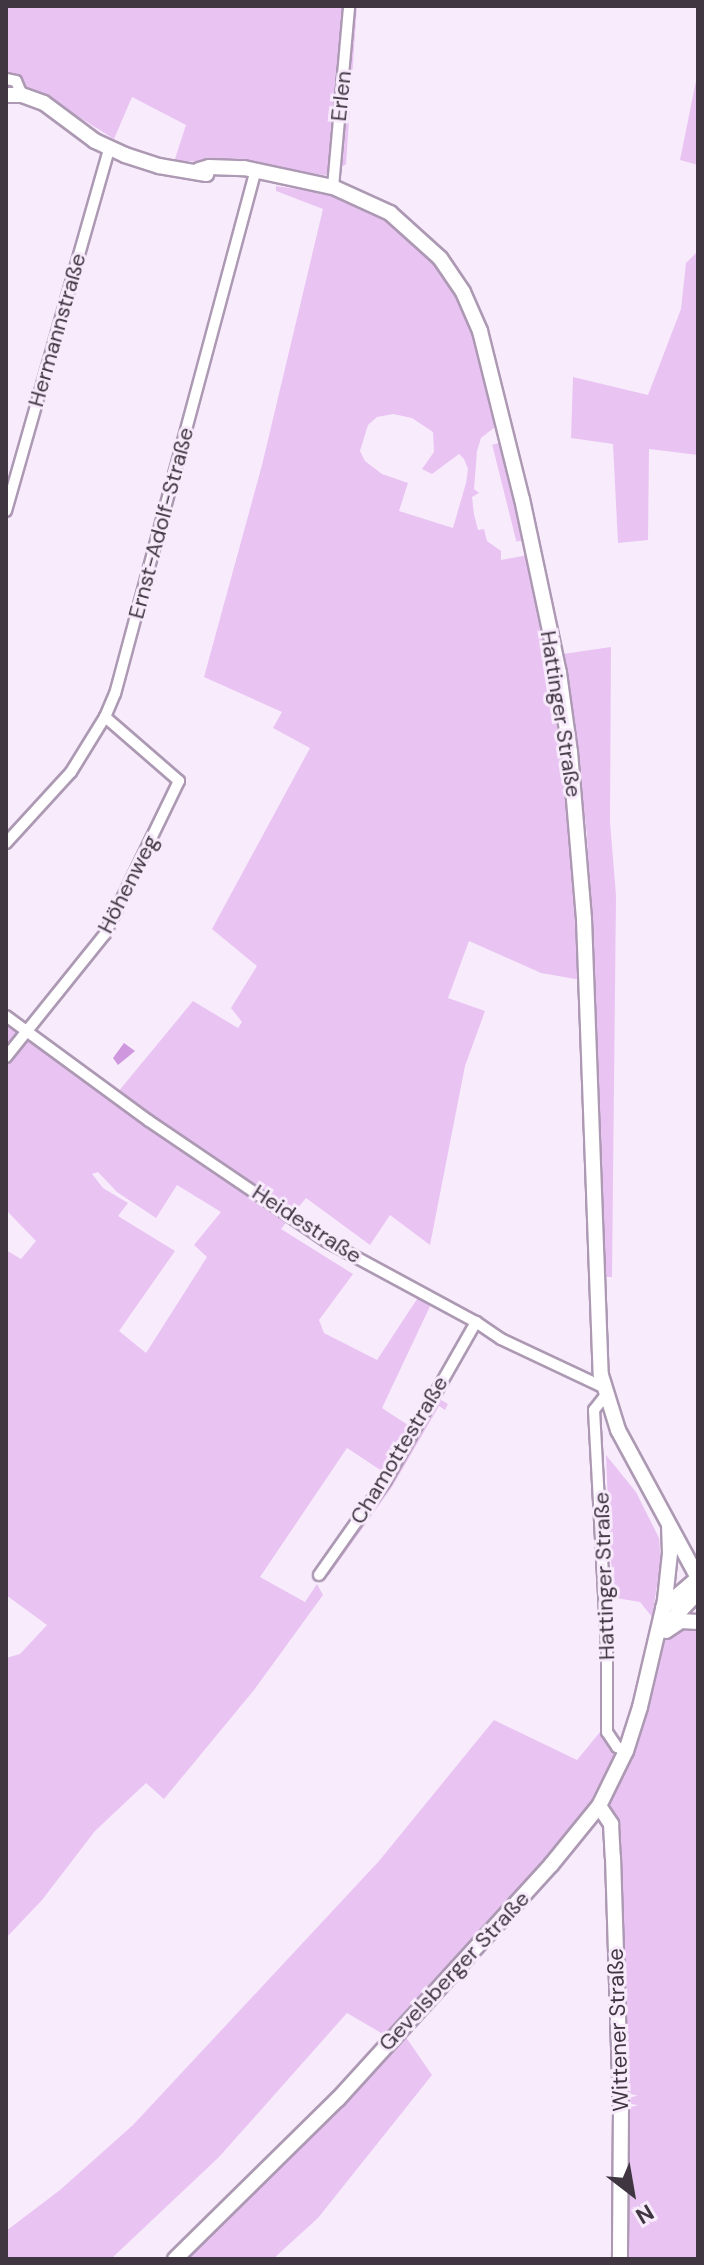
<!DOCTYPE html>
<html>
<head>
<meta charset="utf-8">
<style>
	body { margin:0 }
	#map { position:relative; width:704px; height:2265px; overflow:hidden; background:#f8ebfc; font-family:"DM Sans",sans-serif }
	div>[style] { position:absolute }
	.green>* { inset:0; background:#e9c4f3; transform-origin:0 0 }
	.water>* { inset:0; background:#cf98de }
	.roads { filter:drop-shadow(2px 0 #ad99b3) drop-shadow(-2px 0 #ad99b3) drop-shadow(0 2px #ad99b3) drop-shadow(0 -2px #ad99b3) }
	.minor>* { height:10px; margin:-5px; padding:0 5px; transform-origin:5px; border-radius:5px; background:#fff }
	.secondary>* { height:14px; margin:-7px; padding:0 7px; transform-origin:7px; border-radius:7px; background:#fff }
	span { translate:-50% -50%; white-space:nowrap; text-align:center; line-height:1.15; -webkit-text-stroke:6px #f8ebfc; paint-order:stroke }
	.street-label { font-size:22px; color:#3f3641 }
	.frame { position:absolute; inset:0; border:8px solid #3f3641; pointer-events:none }
	.north { position:absolute; left:592px; top:2153px; width:80px; height:80px; -webkit-text-stroke:6px #f8ebfc; paint-order:stroke; rotate:149deg; font-size:22px; font-weight:700; line-height:32px; text-align:center; color:#3f3641 }
	.north::after { content:''; display:block; margin:auto; width:28px; height:36px; background:#3f3641; clip-path:polygon(50% 0,100% 100%,50% 72%,0 100%) }
</style>
</head>
<body>
<div id="map">
	<div class="green">
		<div style="clip-path:polygon(6px 6px,357px 6px,346px 164px,330px 176px,221px 160px,174px 162px,186px 125px,132px 97px,114px 139px,39px 92px,6px 89px)"></div>
		<div style="clip-path:polygon(698px 71px,698px 165px,680px 160px)"></div>
		<div style="clip-path:polygon(evenodd,276px 186px,338px 195px,388px 220px,439px 268px,461px 301px,472px 330px,495px 427px,481px 438px,477px 451px,474px 489px,479px 493px,472px 497px,474px 514px,478px 530px,484px 529px,487px 541px,501px 551px,501px 560px,528px 555px,546px 631px,570px 812px,581px 980px,541px 973px,469px 941px,448px 998px,485px 1011px,465px 1066px,430px 1245px,390px 1215px,370px 1245px,306px 1198px,281px 1229px,353px 1274px,319px 1320px,324px 1333px,377px 1360px,421px 1293px,433px 1300px,382px 1408px,414px 1429px,385px 1473px,347px 1448px,260px 1577px,305px 1602px,317px 1584px,323px 1595px,254px 1690px,164px 1799px,146px 1783px,95px 1831px,42px 1900px,6px 1938px,6px 1658px,20px 1654px,47px 1625px,6px 1595px,6px 1250px,21px 1259px,36px 1241px,6px 1210px,6px 1024px,113px 1098px,193px 1001px,238px 1028px,242px 1022px,231px 1008px,257px 966px,212px 929px,310px 748px,273px 728px,282px 712px,204px 677px,262px 465px,323px 209px,276px 191px,276px 186px,393px 414px,412px 418px,433px 432px,434px 452px,422px 469px,432px 474px,459px 454px,464px 459px,468px 469px,466px 483px,453px 528px,399px 511px,408px 483px,382px 474px,365px 461px,360px 451px,368px 425px,377px 417px,393px 414px,276px 186px,98px 1172px,117px 1192px,156px 1218px,177px 1185px,221px 1212px,194px 1245px,207px 1257px,146px 1353px,119px 1331px,175px 1251px,118px 1216px,128px 1203px,103px 1188px,92px 1174px,98px 1172px)"></div>
		<div style="clip-path:polygon(698px 251px,698px 455px,649px 449px,648px 540px,618px 543px,613px 444px,571px 438px,573px 377px,648px 395px,681px 309px,686px 263px)"></div>
		<div style="left:499px;top:443px;width:100px;height:7px;rotate:76deg"></div>
		<div style="clip-path:polygon(611px 647px,610px 822px,616px 895px,612px 1277px,603px 1277px,587px 834px,563px 654px)"></div>
		<div style="clip-path:polygon(436px 1397px,448px 1404px,445px 1410px,439px 1406px,392px 1487px,329px 1575px,325px 1572px)"></div>
		<div style="clip-path:polygon(606px 1455px,636px 1492px,659px 1538px,661px 1560px,652px 1617px,640px 1602px,616px 1598px,610px 1554px)"></div>
		<div style="clip-path:polygon(698px 1625px,698px 2259px,623px 2259px,614px 1817px,608px 1802px,633px 1751px,663px 1640px,679px 1626px)"></div>
		<div style="clip-path:polygon(494px 1720px,577px 1760px,600px 1732px,605px 1733px,618px 1753px,587px 1807px,508px 1906px,388px 2037px,347px 2013px,219px 2157px,111px 2259px,6px 2259px,6px 2231px,60px 2190px,133px 2125px,379px 1861px)"></div>
		<div style="clip-path:polygon(403px 2033px,432px 2075px,318px 2218px,273px 2259px,181px 2259px,263px 2184px)"></div>
	</div>
	<div class="water">
		<div style="clip-path:polygon(124px 1043px,135px 1051px,118px 1065px,113px 1058px)"></div>
	</div>
	<div class="roads">
		<div class="minor">
			<div style="left:6px;top:79px;width:10px;rotate:11deg"></div>
			<div style="left:16px;top:81px;width:15px;rotate:67deg"></div>
			<div style="left:333px;top:187px;width:182px;rotate:-84.9deg"></div>
			<div style="left:6px;top:511px;width:376px;rotate:-74.1deg"></div>
			<div style="left:6px;top:843px;width:96px;rotate:-47.5deg"></div>
			<div style="left:71px;top:772px;width:65px;rotate:-58.3deg"></div>
			<div style="left:105px;top:717px;width:25px;rotate:-67deg"></div>
			<div style="left:115px;top:694px;width:539px;rotate:-74.96deg"></div>
			<div style="left:6px;top:1016px;width:177px;rotate:36.3deg"></div>
			<div style="left:149px;top:1121px;width:214px;rotate:34.1deg"></div>
			<div style="left:326px;top:1241px;width:170px;rotate:28.4deg"></div>
			<div style="left:476px;top:1322px;width:30px;rotate:34deg"></div>
			<div style="left:501px;top:1339px;width:113px;rotate:25.2deg"></div>
			<div style="left:6px;top:1057px;width:158px;rotate:-51.2deg"></div>
			<div style="left:105px;top:934px;width:170px;rotate:-64.2deg"></div>
			<div style="left:179px;top:781px;width:98px;rotate:-139.1deg"></div>
			<div style="left:605px;top:1396px;width:18px;rotate:128deg"></div>
			<div style="left:594px;top:1410px;width:243px;rotate:86.9deg"></div>
			<div style="left:607px;top:1653px;width:79px;rotate:90deg"></div>
			<div style="left:607px;top:1732px;width:18px;rotate:56deg"></div>
			<div style="left:617px;top:1747px;width:10px;rotate:24deg"></div>
			<div style="left:319px;top:1575px;width:116px;rotate:-54.8deg"></div>
			<div style="left:386px;top:1480px;width:182px;rotate:-60.3deg"></div>
		</div>
		<div class="secondary">
			<div style="left:6px;top:95px;width:16px"></div>
			<div style="left:22px;top:95px;width:23px;rotate:20deg"></div>
			<div style="left:44px;top:103px;width:64px;rotate:36.7deg"></div>
			<div style="left:95px;top:141px;width:33px;rotate:25deg"></div>
			<div style="left:125px;top:155px;width:36px;rotate:18deg"></div>
			<div style="left:159px;top:166px;width:48px;rotate:9.7deg"></div>
			<div style="left:199px;top:170px;width:10px;rotate:-17deg"></div>
			<div style="left:209px;top:167px;width:35px;rotate:2deg"></div>
			<div style="left:244px;top:168px;width:91px;rotate:12.1deg"></div>
			<div style="left:333px;top:187px;width:63px;rotate:24.5deg"></div>
			<div style="left:390px;top:213px;width:67px;rotate:42deg"></div>
			<div style="left:440px;top:258px;width:41px;rotate:55.9deg"></div>
			<div style="left:463px;top:292px;width:43px;rotate:66.4deg"></div>
			<div style="left:480px;top:331px;width:173px;rotate:76deg"></div>
			<div style="left:522px;top:499px;width:178px;rotate:78deg"></div>
			<div style="left:559px;top:673px;width:80px;rotate:82.1deg"></div>
			<div style="left:570px;top:752px;width:168px;rotate:85.2deg"></div>
			<div style="left:584px;top:919px;width:456px;rotate:87.9deg"></div>
			<div style="left:601px;top:1375px;width:58px;rotate:72.8deg"></div>
			<div style="left:618px;top:1430px;width:168px;rotate:61.6deg"></div>
			<div style="left:663px;top:1608px;width:46px;rotate:-40.6deg"></div>
			<div style="left:661px;top:1631px;width:54px;rotate:-46.5deg"></div>
			<div style="left:666px;top:1631px;width:18px;rotate:-34deg"></div>
			<div style="left:681px;top:1621px;width:17px;rotate:3deg"></div>
			<div style="left:599px;top:1806px;width:22px;rotate:56deg"></div>
			<div style="left:611px;top:1824px;width:33px;rotate:87deg"></div>
			<div style="left:613px;top:1857px;width:250px;rotate:88.2deg"></div>
			<div style="left:621px;top:2107px;width:152px;rotate:90.4deg"></div>
			<div style="left:175px;top:2259px;width:228px;rotate:-44.5deg"></div>
			<div style="left:338px;top:2099px;width:316px;rotate:-47.7deg"></div>
			<div style="left:551px;top:1865px;width:76px;rotate:-50.9deg"></div>
			<div style="left:599px;top:1806px;width:61px;rotate:-63.9deg"></div>
			<div style="left:626px;top:1751px;width:46px;rotate:-72.3deg"></div>
			<div style="left:640px;top:1707px;width:110px;rotate:-76.8deg"></div>
			<div style="left:665px;top:1600px;width:47px;rotate:-83.9deg"></div>
			<div style="left:670px;top:1553px;width:25px;rotate:-92deg"></div>
		</div>
	</div>
	<div class="street-label">
		<span style="left:341px;top:96px;rotate:-84deg">Erlen</span>
		<span style="left:57px;top:330px;rotate:-74deg">Hermannstraße</span>
		<span style="left:161px;top:523px;rotate:-75deg">Ernst-Adolf-Straße</span>
		<span style="left:561px;top:714px;rotate:81deg">Hattinger Straße</span>
		<span style="left:128px;top:884px;rotate:-63deg">Höhenweg</span>
		<span style="left:307px;top:1224px;rotate:33deg">Heidestraße</span>
		<span style="left:399px;top:1450px;rotate:-59deg">Chamottestraße</span>
		<span style="left:604px;top:1576px;rotate:-92deg">Hattinger Straße</span>
		<span style="left:454px;top:1971px;rotate:-47deg">Gevelsberger Straße</span>
		<span style="left:618px;top:2030px;rotate:-92deg">Wittener Straße</span>
	</div>
	<div class="frame"></div>
	<div class="north">N</div>
</div>
</body>
</html>
